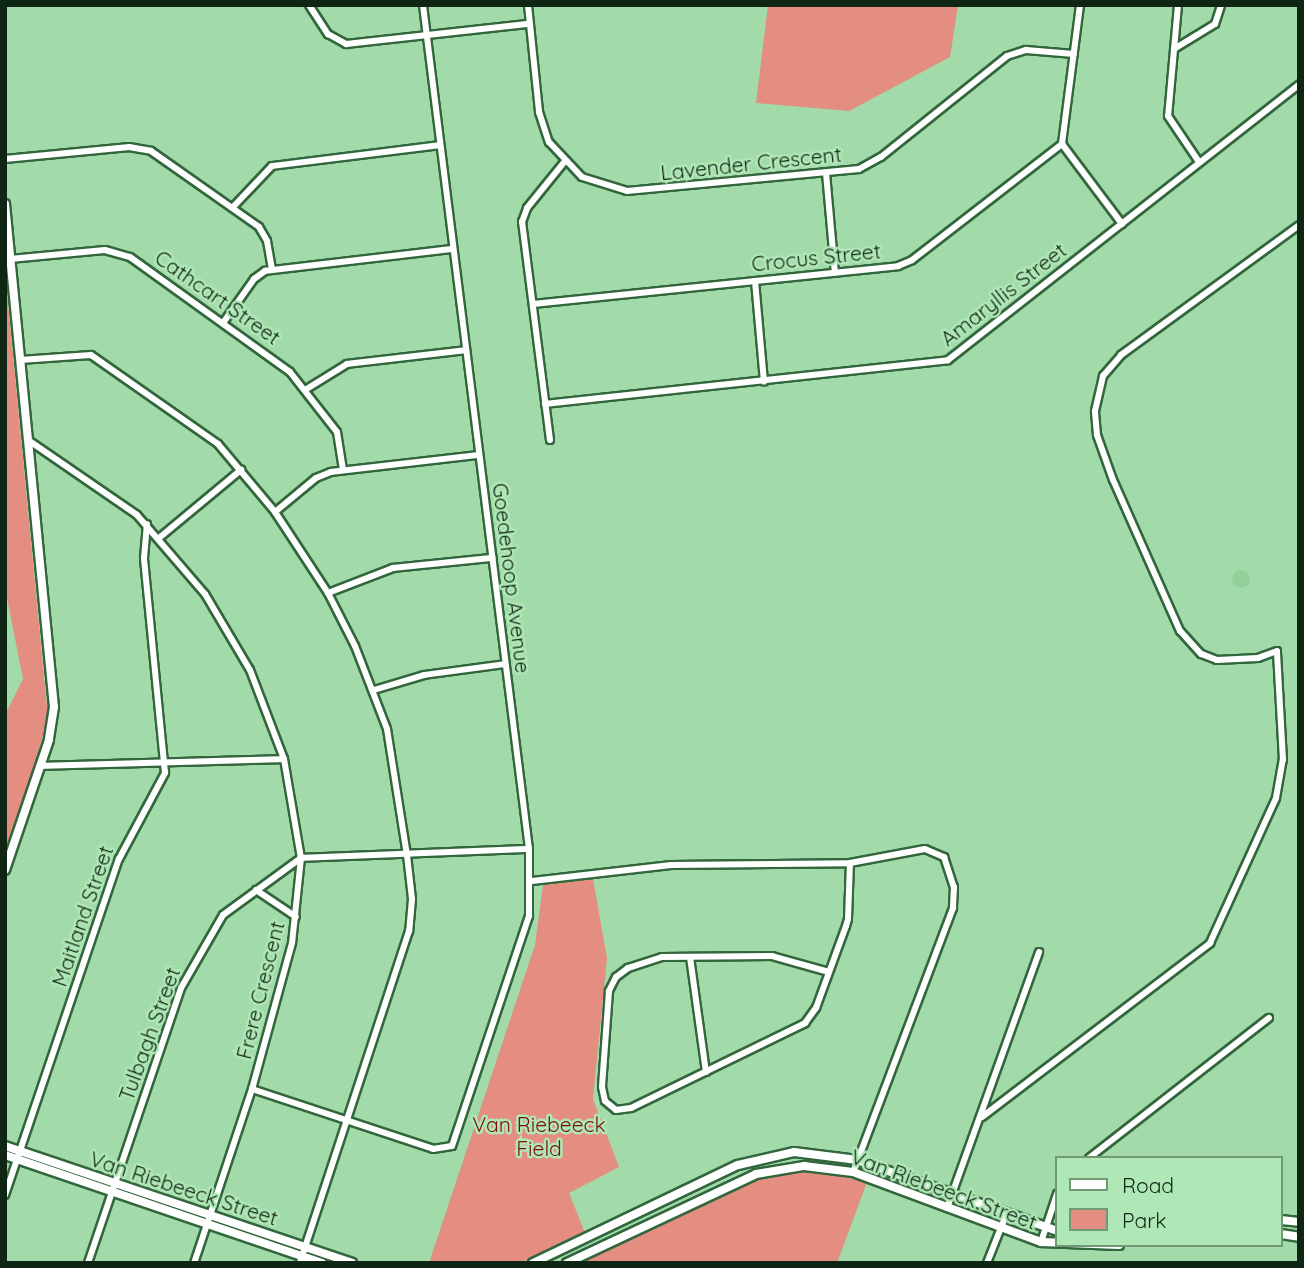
<!DOCTYPE html>
<html>
<head>
<meta charset="utf-8">
<style>
	body { margin:0 }
	#map { position:relative; width:1304px; height:1268px; overflow:hidden; background:#a2daaa; font-family:Quicksand,sans-serif }
	div>[style] { position:absolute }
	.built>* { inset:0; background:#92d19b }
	.round { border-radius:50% }
	.green>* { inset:0; background:#e48d81 }
	.roads { filter:drop-shadow(2px 0 #32663c) drop-shadow(-2px 0 #32663c) drop-shadow(0 2px #32663c) drop-shadow(0 -2px #32663c) }
	.minor>* { height:6px; margin:-3px; padding:0 3px; transform-origin:3px; border-radius:3px; background:#fff }
	.tertiary>* { height:8px; margin:-4px; padding:0 4px; transform-origin:4px; border-radius:4px; background:#fff }
	span { translate:-50% -50%; white-space:nowrap; text-align:center; line-height:1.15; -webkit-text-stroke:5px #afe7b6; paint-order:stroke }
	.street-label { font-size:21px; color:#102614 }
	.park-label { font-size:21px; color:#7a0f0c }
	.frame { position:absolute; inset:0; border:7px solid #102614; pointer-events:none }
	.legend { position:absolute; left:1055px; top:1156px; width:228px; height:91px; box-sizing:border-box; background:#afe7b6; border:2px solid #6f9a75; margin:0; padding:9px 12px; list-style:none; font-size:21px; color:#102614 }
	.legend li { display:flex; align-items:center; gap:14px; height:35px }
	.legend b { width:35px; border:2px solid #6f9a75 }
</style>
</head>
<body>
<div id="map">
	<div class="built">
		<div class="round" style="left:1232px;top:570px;width:18px;height:18px"></div>
	</div>
	<div class="green">
		<div style="clip-path:polygon(768px 5px,958px 5px,950px 57px,849px 111px,756px 103px)"></div>
		<div style="clip-path:polygon(5px 272px,48px 718px,5px 864px,5px 715px,23px 679px,5px 588px)"></div>
		<div style="clip-path:polygon(593px 879px,607px 958px,593px 1099px,619px 1167px,569px 1193px,585px 1233px,520px 1263px,429px 1263px,535px 945px,543px 885px)"></div>
		<div style="clip-path:polygon(814px 1171px,867px 1182px,837px 1263px,579px 1263px,765px 1175px)"></div>
	</div>
	<div class="roads">
		<div class="minor">
			<div style="left:309px;top:5px;width:35px;rotate:57deg"></div>
			<div style="left:328px;top:34px;width:21px;rotate:29deg"></div>
			<div style="left:346px;top:44px;width:182px;rotate:-6.3deg"></div>
			<div style="left:528px;top:5px;width:108px;rotate:84.1deg"></div>
			<div style="left:539px;top:112px;width:32px;rotate:72deg"></div>
			<div style="left:549px;top:142px;width:48px;rotate:46.7deg"></div>
			<div style="left:582px;top:177px;width:47px;rotate:17.3deg"></div>
			<div style="left:627px;top:191px;width:233px;rotate:-5.4deg"></div>
			<div style="left:859px;top:169px;width:25px;rotate:-29deg"></div>
			<div style="left:881px;top:157px;width:161px;rotate:-38.7deg"></div>
			<div style="left:1007px;top:56px;width:20px;rotate:-18deg"></div>
			<div style="left:1026px;top:50px;width:48px;rotate:4.8deg"></div>
			<div style="left:1080px;top:5px;width:140px;rotate:97.4deg"></div>
			<div style="left:1062px;top:144px;width:100px;rotate:53.1deg"></div>
			<div style="left:1178px;top:5px;width:111px;rotate:95.1deg"></div>
			<div style="left:1168px;top:116px;width:55px;rotate:56deg"></div>
			<div style="left:1174px;top:49px;width:48px;rotate:-31.4deg"></div>
			<div style="left:1215px;top:24px;width:20px;rotate:-72deg"></div>
			<div style="left:5px;top:159px;width:125px;rotate:-5.5deg"></div>
			<div style="left:129px;top:147px;width:22px;rotate:10deg"></div>
			<div style="left:151px;top:151px;width:132px;rotate:35.1deg"></div>
			<div style="left:259px;top:227px;width:16px;rotate:60deg"></div>
			<div style="left:267px;top:241px;width:29px;rotate:80deg"></div>
			<div style="left:826px;top:173px;width:100px;rotate:84.9deg"></div>
			<div style="left:234px;top:206px;width:55px;rotate:-46.5deg"></div>
			<div style="left:272px;top:166px;width:169px;rotate:-7.1deg"></div>
			<div style="left:10px;top:259px;width:95px;rotate:-5.4deg"></div>
			<div style="left:105px;top:250px;width:26px;rotate:16deg"></div>
			<div style="left:130px;top:257px;width:197px;rotate:35.7deg"></div>
			<div style="left:290px;top:372px;width:76px;rotate:51.9deg"></div>
			<div style="left:337px;top:432px;width:38px;rotate:81deg"></div>
			<div style="left:755px;top:281px;width:101px;rotate:84.9deg"></div>
			<div style="left:533px;top:304px;width:367px;rotate:-5.9deg"></div>
			<div style="left:898px;top:266px;width:15px;rotate:-23deg"></div>
			<div style="left:912px;top:260px;width:190px;rotate:-37.7deg"></div>
			<div style="left:223px;top:323px;width:54px;rotate:-54.8deg"></div>
			<div style="left:254px;top:279px;width:14px;rotate:-36deg"></div>
			<div style="left:265px;top:271px;width:189px;rotate:-6.7deg"></div>
			<div style="left:20px;top:360px;width:71px;rotate:-4deg"></div>
			<div style="left:91px;top:355px;width:155px;rotate:35deg"></div>
			<div style="left:218px;top:444px;width:89px;rotate:50deg"></div>
			<div style="left:275px;top:512px;width:97px;rotate:56.8deg"></div>
			<div style="left:328px;top:593px;width:59px;rotate:63deg"></div>
			<div style="left:355px;top:646px;width:89px;rotate:68.9deg"></div>
			<div style="left:387px;top:729px;width:128px;rotate:81deg"></div>
			<div style="left:407px;top:855px;width:44px;rotate:83.5deg"></div>
			<div style="left:412px;top:899px;width:32px;rotate:95deg"></div>
			<div style="left:409px;top:931px;width:349px;rotate:108.2deg"></div>
			<div style="left:305px;top:390px;width:49px;rotate:-31.8deg"></div>
			<div style="left:347px;top:364px;width:120px;rotate:-6.7deg"></div>
			<div style="left:545px;top:404px;width:405px;rotate:-6.2deg"></div>
			<div style="left:948px;top:360px;width:446px;rotate:-38.1deg"></div>
			<div style="left:28px;top:440px;width:132px;rotate:34.5deg"></div>
			<div style="left:137px;top:515px;width:104px;rotate:49.3deg"></div>
			<div style="left:205px;top:594px;width:88px;rotate:59.4deg"></div>
			<div style="left:250px;top:670px;width:95px;rotate:69.1deg"></div>
			<div style="left:284px;top:759px;width:100px;rotate:80.3deg"></div>
			<div style="left:301px;top:858px;width:85px;rotate:96deg"></div>
			<div style="left:292px;top:943px;width:151px;rotate:105.3deg"></div>
			<div style="left:252px;top:1089px;width:183px;rotate:108.4deg"></div>
			<div style="left:550px;top:440px;width:220px;rotate:-97.3deg"></div>
			<div style="left:522px;top:222px;width:15px;rotate:-70deg"></div>
			<div style="left:527px;top:208px;width:60px;rotate:-51deg"></div>
			<div style="left:275px;top:512px;width:53px;rotate:-39.7deg"></div>
			<div style="left:316px;top:478px;width:16px;rotate:-22deg"></div>
			<div style="left:331px;top:472px;width:148px;rotate:-6.6deg"></div>
			<div style="left:159px;top:538px;width:107px;rotate:-39.7deg"></div>
			<div style="left:328px;top:593px;width:70px;rotate:-21deg"></div>
			<div style="left:393px;top:568px;width:100px;rotate:-5.8deg"></div>
			<div style="left:374px;top:690px;width:52px;rotate:-16.7deg"></div>
			<div style="left:424px;top:675px;width:82px;rotate:-7.7deg"></div>
			<div style="left:40px;top:766px;width:244px;rotate:-1.6deg"></div>
			<div style="left:532px;top:881px;width:140px;rotate:-6.6deg"></div>
			<div style="left:671px;top:865px;width:179px;rotate:-0.6deg"></div>
			<div style="left:850px;top:863px;width:76px;rotate:-10.6deg"></div>
			<div style="left:925px;top:849px;width:21px;rotate:23deg"></div>
			<div style="left:944px;top:857px;width:32px;rotate:72deg"></div>
			<div style="left:954px;top:887px;width:21px;rotate:93deg"></div>
			<div style="left:953px;top:908px;width:282px;rotate:110.7deg"></div>
			<div style="left:256px;top:890px;width:48px;rotate:34deg"></div>
			<div style="left:690px;top:957px;width:116px;rotate:82.1deg"></div>
			<div style="left:829px;top:972px;width:59px;rotate:-164.3deg"></div>
			<div style="left:772px;top:956px;width:110px;rotate:179.5deg"></div>
			<div style="left:662px;top:957px;width:36px;rotate:162deg"></div>
			<div style="left:628px;top:968px;width:15px;rotate:143deg"></div>
			<div style="left:616px;top:977px;width:16px;rotate:117deg"></div>
			<div style="left:609px;top:991px;width:96px;rotate:94.2deg"></div>
			<div style="left:602px;top:1087px;width:14px;rotate:78deg"></div>
			<div style="left:605px;top:1101px;width:14px;rotate:39deg"></div>
			<div style="left:616px;top:1110px;width:15px;rotate:-8deg"></div>
			<div style="left:631px;top:1108px;width:194px;rotate:-26deg"></div>
			<div style="left:805px;top:1023px;width:19px;rotate:-54deg"></div>
			<div style="left:816px;top:1008px;width:87px;rotate:-69.9deg"></div>
			<div style="left:846px;top:926px;width:7px;rotate:-74deg"></div>
			<div style="left:848px;top:919px;width:56px;rotate:-88deg"></div>
			<div style="left:252px;top:1089px;width:191px;rotate:18.3deg"></div>
			<div style="left:433px;top:1149px;width:19px;rotate:-9deg"></div>
			<div style="left:452px;top:1146px;width:243px;rotate:-71.5deg"></div>
			<div style="left:529px;top:916px;width:67px;rotate:-90deg"></div>
			<div style="left:529px;top:849px;width:851px;rotate:-97.16deg"></div>
			<div style="left:982px;top:1117px;width:287px;rotate:-37.3deg"></div>
			<div style="left:1210px;top:943px;width:159px;rotate:-65.5deg"></div>
			<div style="left:1276px;top:798px;width:39px;rotate:-80deg"></div>
			<div style="left:1283px;top:760px;width:109px;rotate:-93.2deg"></div>
			<div style="left:1277px;top:651px;width:20px;rotate:160deg"></div>
			<div style="left:1258px;top:658px;width:41px;rotate:177.2deg"></div>
			<div style="left:1217px;top:660px;width:17px;rotate:-159deg"></div>
			<div style="left:1201px;top:654px;width:31px;rotate:-132deg"></div>
			<div style="left:1180px;top:631px;width:165px;rotate:-113.9deg"></div>
			<div style="left:1113px;top:480px;width:48px;rotate:-109.6deg"></div>
			<div style="left:1097px;top:435px;width:24px;rotate:-95deg"></div>
			<div style="left:1095px;top:411px;width:36px;rotate:-77deg"></div>
			<div style="left:1103px;top:376px;width:28px;rotate:-49deg"></div>
			<div style="left:1121px;top:355px;width:220px;rotate:-36.1deg"></div>
			<div style="left:1089px;top:1158px;width:228px;rotate:-37.9deg"></div>
			<div style="left:5px;top:1195px;width:355px;rotate:-71.3deg"></div>
			<div style="left:119px;top:859px;width:98px;rotate:-61.9deg"></div>
			<div style="left:165px;top:773px;width:216px;rotate:-95.6deg"></div>
			<div style="left:144px;top:558px;width:34px;rotate:-85deg"></div>
			<div style="left:947px;top:1208px;width:272px;rotate:-70.2deg"></div>
			<div style="left:1041px;top:1242px;width:51px;rotate:-71.6deg"></div>
			<div style="left:88px;top:1263px;width:290px;rotate:-71.3deg"></div>
			<div style="left:181px;top:988px;width:84px;rotate:-60.1deg"></div>
			<div style="left:223px;top:915px;width:97px;rotate:-36.2deg"></div>
			<div style="left:301px;top:858px;width:228px;rotate:-2.3deg"></div>
			<div style="left:987px;top:1263px;width:52px;rotate:-68.4deg"></div>
		</div>
		<div class="tertiary">
			<div style="left:5px;top:204px;width:505px;rotate:84.44deg"></div>
			<div style="left:54px;top:707px;width:33px;rotate:99deg"></div>
			<div style="left:49px;top:740px;width:137px;rotate:108.7deg"></div>
			<div style="left:5px;top:1146px;width:366px;rotate:18.6deg"></div>
			<div style="left:5px;top:1155px;width:335px;rotate:18.8deg"></div>
			<div style="left:1281px;top:1220px;width:18px;rotate:6deg"></div>
			<div style="left:1281px;top:1234px;width:18px;rotate:9deg"></div>
			<div style="left:533px;top:1263px;width:227px;rotate:-25.6deg"></div>
			<div style="left:738px;top:1165px;width:57px;rotate:-13.1deg"></div>
			<div style="left:794px;top:1152px;width:64px;rotate:7.2deg"></div>
			<div style="left:857px;top:1160px;width:212px;rotate:19.5deg"></div>
			<div style="left:567px;top:1263px;width:209px;rotate:-25.2deg"></div>
			<div style="left:756px;top:1174px;width:49px;rotate:-9.5deg"></div>
			<div style="left:804px;top:1166px;width:49px;rotate:7deg"></div>
			<div style="left:853px;top:1172px;width:201px;rotate:20.4deg"></div>
			<div style="left:1041px;top:1242px;width:78px;rotate:2.2deg"></div>
		</div>
	</div>
	<div class="street-label">
		<span style="left:751px;top:163px;rotate:-6deg">Lavender Crescent</span>
		<span style="left:816px;top:257px;rotate:-6deg">Crocus Street</span>
		<span style="left:1003px;top:294px;rotate:-38deg">Amaryllis Street</span>
		<span style="left:218px;top:297px;rotate:35deg">Cathcart Street</span>
		<span style="left:512px;top:578px;rotate:83deg">Goedehoop Avenue</span>
		<span style="left:82px;top:916px;rotate:-71deg">Maitland Street</span>
		<span style="left:260px;top:990px;rotate:-76deg">Frere Crescent</span>
		<span style="left:149px;top:1034px;rotate:-70deg">Tulbagh Street</span>
		<span style="left:184px;top:1188px;rotate:18deg">Van Riebeeck Street</span>
		<span style="left:944px;top:1189px;rotate:20deg">Van Riebeeck Street</span>
	</div>
	<div class="park-label">
		<span style="left:539px;top:1136px">Van Riebeeck<br>Field</span>
	</div>
	<div class="frame"></div>
	<ul class="legend">
	<li><b style="height:9px;background:#fff"></b>Road</li>
	<li><b style="height:19px;background:#e48d81"></b>Park</li>
	</ul>
</div>
</body>
</html>
